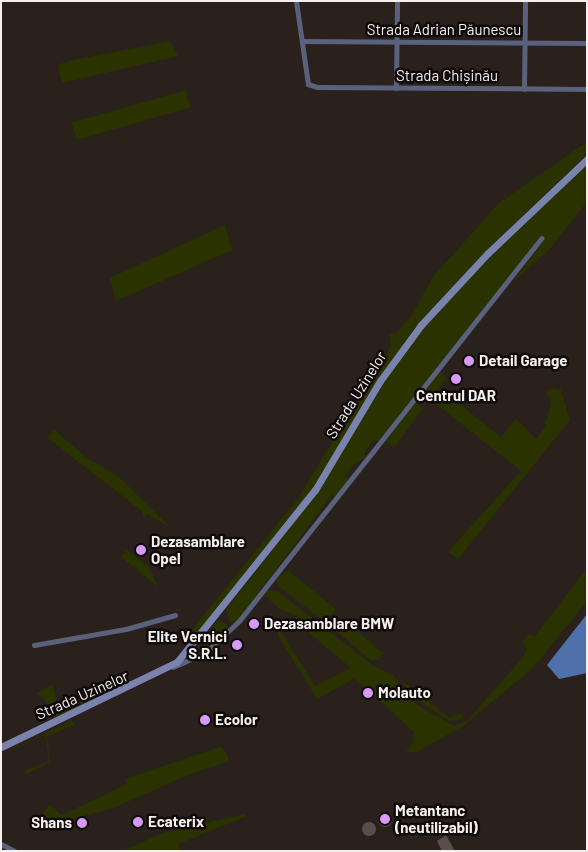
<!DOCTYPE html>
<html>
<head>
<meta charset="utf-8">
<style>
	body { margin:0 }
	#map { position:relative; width:588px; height:852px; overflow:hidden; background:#2a211d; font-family:Barlow,sans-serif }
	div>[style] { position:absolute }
	.green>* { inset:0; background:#2a3200; transform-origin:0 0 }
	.water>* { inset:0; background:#4f70aa }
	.building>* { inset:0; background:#594e4a }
	.round { border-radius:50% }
	.street>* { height:5px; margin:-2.5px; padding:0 2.5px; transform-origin:2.5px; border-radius:2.5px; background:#5a617c }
	.secondary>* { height:7px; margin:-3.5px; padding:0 3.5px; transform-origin:3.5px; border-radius:3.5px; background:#7983ae }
	.dots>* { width:14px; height:14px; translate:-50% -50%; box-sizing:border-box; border:2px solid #0f0b0a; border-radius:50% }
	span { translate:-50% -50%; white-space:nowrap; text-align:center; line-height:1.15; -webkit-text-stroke:5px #0f0b0a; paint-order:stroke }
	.street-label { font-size:15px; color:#f6efed }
	.poi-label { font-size:15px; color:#f6efed; font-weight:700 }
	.left { translate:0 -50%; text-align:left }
	.right { translate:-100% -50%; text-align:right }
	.frame { position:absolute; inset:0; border:2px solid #f6efed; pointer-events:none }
</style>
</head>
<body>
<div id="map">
	<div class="green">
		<div style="clip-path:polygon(170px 41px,178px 56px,62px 83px,58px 65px,68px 61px)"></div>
		<div style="left:186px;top:90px;width:18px;height:119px;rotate:74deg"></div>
		<div style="clip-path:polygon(587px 142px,587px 154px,492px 245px,415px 327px,312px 489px,194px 638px,190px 632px,297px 500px,391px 346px,389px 334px,395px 334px,410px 318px,433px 277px,499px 203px)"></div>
		<div style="clip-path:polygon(587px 163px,587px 202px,548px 251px,514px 281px,545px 239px,541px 236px,386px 432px,379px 441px,373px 441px,364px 453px,366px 457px,353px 465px,345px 476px,349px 479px,335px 497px,332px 495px,236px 622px,230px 622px,226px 610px,317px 493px,404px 351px,475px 270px)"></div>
		<div style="clip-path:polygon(225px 225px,232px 250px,116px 301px,110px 278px)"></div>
		<div style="clip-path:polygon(439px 371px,447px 378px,439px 388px,501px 437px,516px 419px,536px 439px,544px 429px,550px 408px,551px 399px,546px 393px,550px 388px,561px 390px,570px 420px,458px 559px,448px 552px,521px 471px,430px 399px,426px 405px,419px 400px,421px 394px,433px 396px,424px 390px)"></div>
		<div style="left:415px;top:403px;width:10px;height:48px;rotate:37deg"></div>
		<div style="clip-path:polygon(53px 429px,86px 457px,119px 477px,171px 528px,147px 514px,143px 518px,143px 512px,48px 438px)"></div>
		<div style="clip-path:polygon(127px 550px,148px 566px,158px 587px,121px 557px)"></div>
		<div style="clip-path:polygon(587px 568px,587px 601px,533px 668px,463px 726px,417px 752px,406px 752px,413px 743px,414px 732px,355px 678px,317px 699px,278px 636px,277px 625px,315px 686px,351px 668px,295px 621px,298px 616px,281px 610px,264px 595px,268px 590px,277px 591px,371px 664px,394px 676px,409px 698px,422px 708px,455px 726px,468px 720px,524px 656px,527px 649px,522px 642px,528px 634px,535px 636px)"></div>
		<div style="clip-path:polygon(292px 569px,290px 572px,336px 609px,328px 618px,321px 619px,278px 586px,277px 578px)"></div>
		<div style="clip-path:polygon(338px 615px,383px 653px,379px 660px,370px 660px,331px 626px)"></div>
		<div style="clip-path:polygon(218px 620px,227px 624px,227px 629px,197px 655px,189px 656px)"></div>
		<div style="clip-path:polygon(400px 679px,450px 718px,461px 713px,464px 719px,449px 721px,413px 697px)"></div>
		<div style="clip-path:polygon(61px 680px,53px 685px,58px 709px,96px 697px,97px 700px,54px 718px,43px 697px,35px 694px)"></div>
		<div style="clip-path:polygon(72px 720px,74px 725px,47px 736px,50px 762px,26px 775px,24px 771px,49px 761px,45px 735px,1px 755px)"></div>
		<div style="clip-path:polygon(220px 747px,228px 755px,228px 762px,195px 772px,111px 809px,36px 828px,49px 804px,62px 815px,127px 784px,125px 779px)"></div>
		<div style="clip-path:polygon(244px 814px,247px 816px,178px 844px,181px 851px,124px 851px,159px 834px)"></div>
	</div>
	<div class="water">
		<div style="clip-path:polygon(587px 614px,587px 673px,559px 679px,547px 665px)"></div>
	</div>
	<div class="building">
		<div class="round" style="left:378px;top:813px;width:14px;height:14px"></div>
		<div class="round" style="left:362px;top:822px;width:14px;height:14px"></div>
		<div style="clip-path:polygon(446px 835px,455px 851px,442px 851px,437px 841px)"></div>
	</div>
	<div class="street">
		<div style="left:296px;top:1px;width:84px;rotate:81.8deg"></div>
		<div style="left:308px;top:84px;width:9px;rotate:18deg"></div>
		<div style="left:317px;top:87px;width:270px;rotate:0.4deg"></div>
		<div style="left:302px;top:41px;width:285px;rotate:0.4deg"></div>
		<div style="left:396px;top:88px;width:87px;rotate:-89.3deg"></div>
		<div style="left:524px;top:89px;width:88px;rotate:-89.3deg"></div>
		<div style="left:34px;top:645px;width:93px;rotate:-9.9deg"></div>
		<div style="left:126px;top:629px;width:51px;rotate:-15.9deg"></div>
		<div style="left:173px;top:667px;width:35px;rotate:-24deg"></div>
		<div style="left:205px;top:653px;width:47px;rotate:-43.3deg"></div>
		<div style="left:239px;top:621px;width:488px;rotate:-51.7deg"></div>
		<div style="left:1px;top:844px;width:15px;rotate:28deg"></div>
	</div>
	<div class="secondary">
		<div style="left:1px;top:747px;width:195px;rotate:-25.8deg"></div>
		<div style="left:177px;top:662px;width:221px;rotate:-51.3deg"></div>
		<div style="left:315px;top:490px;width:127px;rotate:-59.2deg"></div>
		<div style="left:380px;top:381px;width:69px;rotate:-53.8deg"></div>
		<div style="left:421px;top:325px;width:98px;rotate:-47.1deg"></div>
		<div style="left:488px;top:253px;width:137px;rotate:-43.5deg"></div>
	</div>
	<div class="dots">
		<div style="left:469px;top:361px;background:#d89af8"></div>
		<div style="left:456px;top:379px;background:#d89af8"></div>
		<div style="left:141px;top:550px;background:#d89af8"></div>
		<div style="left:254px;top:624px;background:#d89af8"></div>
		<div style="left:237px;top:645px;background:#d89af8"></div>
		<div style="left:368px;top:693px;background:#d89af8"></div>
		<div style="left:205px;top:720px;background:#d89af8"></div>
		<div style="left:385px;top:819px;background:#d89af8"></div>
		<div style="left:138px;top:822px;background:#d89af8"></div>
		<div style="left:82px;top:823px;background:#d89af8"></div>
	</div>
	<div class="street-label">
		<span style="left:444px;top:30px">Strada Adrian Păunescu</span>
		<span style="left:447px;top:76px">Strada Chișinău</span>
		<span style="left:356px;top:395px;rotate:-58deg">Strada Uzinelor</span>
		<span style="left:82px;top:695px;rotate:-24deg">Strada Uzinelor</span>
	</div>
	<div class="poi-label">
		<span class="left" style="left:479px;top:361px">Detail Garage</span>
		<span style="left:456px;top:396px">Centrul DAR</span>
		<span class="left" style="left:151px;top:550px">Dezasamblare<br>Opel</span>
		<span class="left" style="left:264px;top:624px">Dezasamblare BMW</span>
		<span class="right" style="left:227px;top:645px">Elite Vernici<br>S.R.L.</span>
		<span class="left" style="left:378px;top:693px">Molauto</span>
		<span class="left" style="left:215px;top:720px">Ecolor</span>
		<span class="left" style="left:395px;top:819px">Metantanc<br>(neutilizabil)</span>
		<span class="left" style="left:148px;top:822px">Ecaterix</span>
		<span class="right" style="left:72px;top:823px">Shans</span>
	</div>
	<div class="frame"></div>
</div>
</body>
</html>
